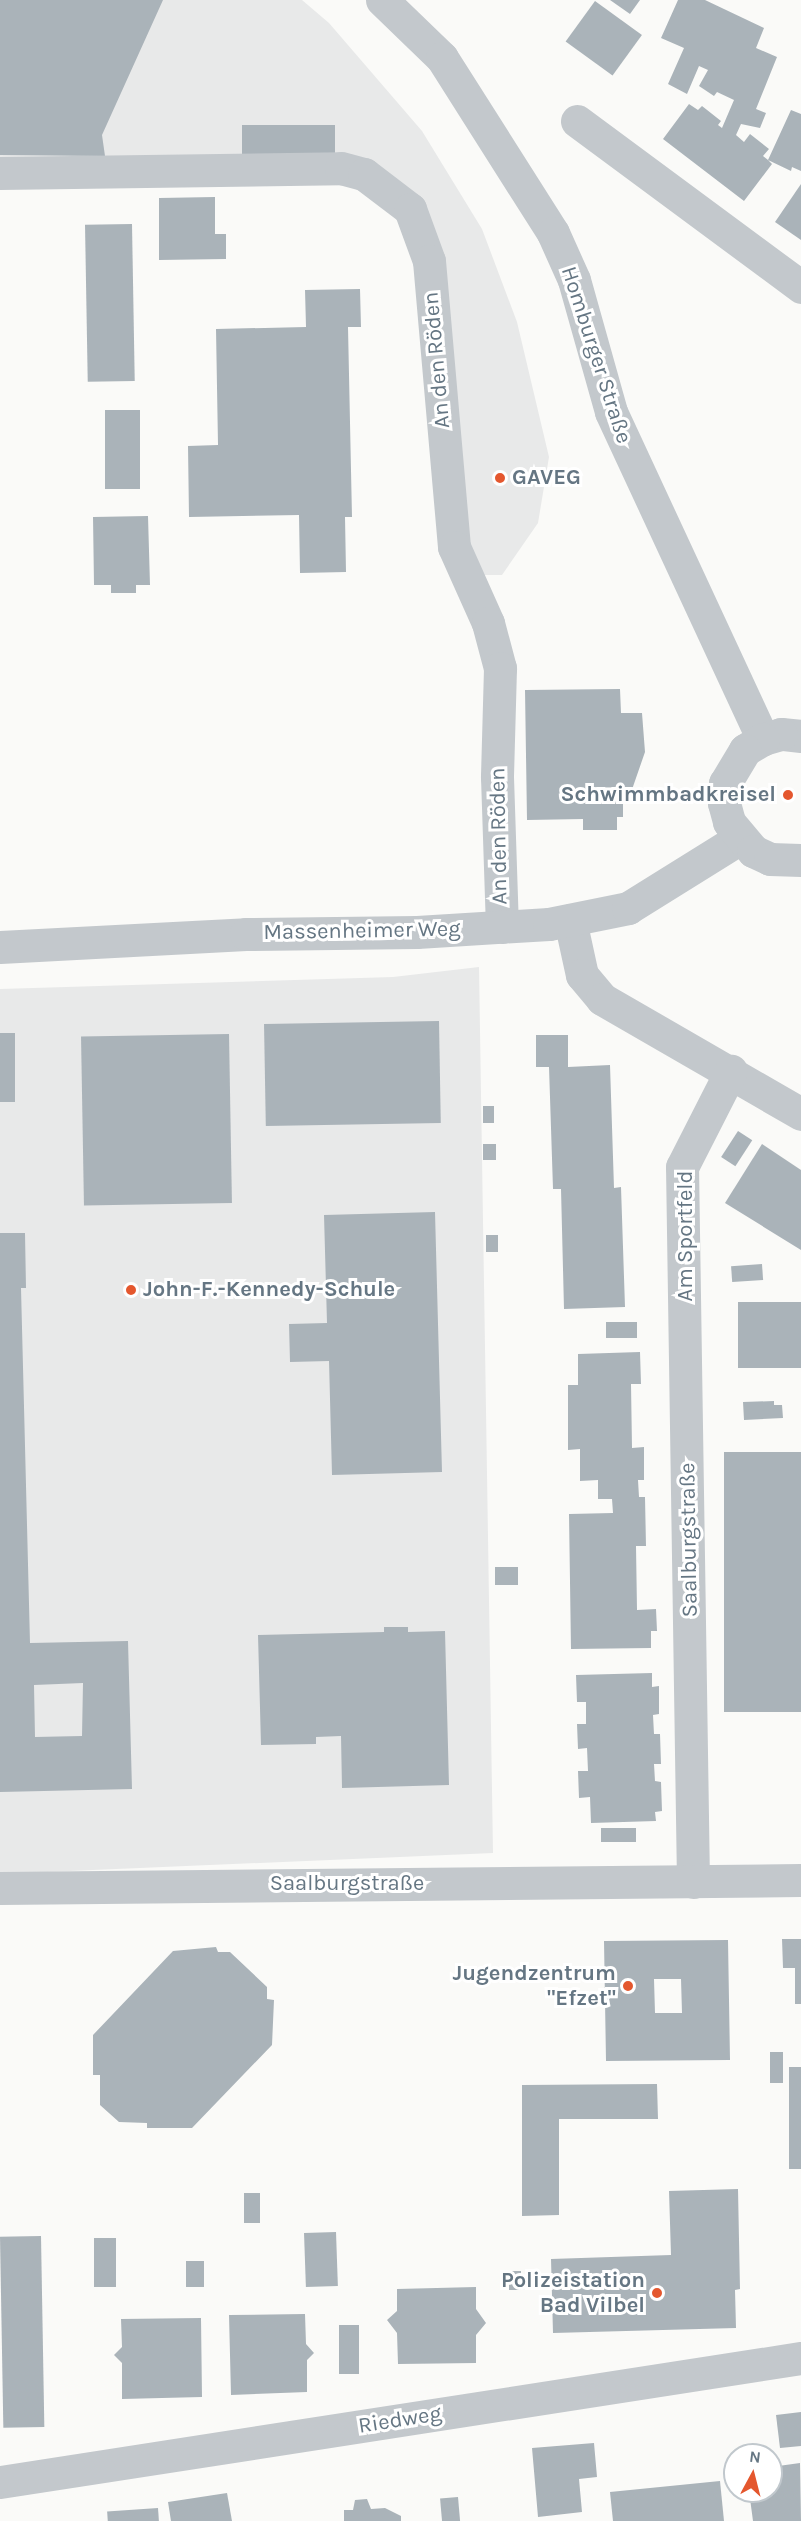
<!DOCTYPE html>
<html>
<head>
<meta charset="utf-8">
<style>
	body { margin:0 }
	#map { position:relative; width:801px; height:2521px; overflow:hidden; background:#fafaf8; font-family:Karla,sans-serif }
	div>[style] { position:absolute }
	.built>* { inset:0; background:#e8e9e9 }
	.building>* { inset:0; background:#aab3b9; transform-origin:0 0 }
	.minor>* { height:33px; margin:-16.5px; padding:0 16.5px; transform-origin:16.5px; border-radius:16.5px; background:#c3c8cc }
	.tertiary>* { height:33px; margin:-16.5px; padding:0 16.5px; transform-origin:16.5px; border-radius:16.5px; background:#c3c8cc }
	.dots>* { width:16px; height:16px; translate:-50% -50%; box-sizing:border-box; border:3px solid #fff; border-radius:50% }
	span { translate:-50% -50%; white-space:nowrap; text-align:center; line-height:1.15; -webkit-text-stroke:6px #fff; paint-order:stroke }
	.street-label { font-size:22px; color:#657683 }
	.poi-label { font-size:22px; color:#657683; font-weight:700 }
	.left { translate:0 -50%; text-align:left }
	.right { translate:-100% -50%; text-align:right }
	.north { position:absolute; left:723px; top:2443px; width:60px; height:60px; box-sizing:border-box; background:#fff; border:2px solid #c1c8cd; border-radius:50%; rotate:7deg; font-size:16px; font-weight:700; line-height:24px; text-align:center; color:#657683 }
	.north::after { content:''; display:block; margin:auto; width:21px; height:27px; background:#e4572e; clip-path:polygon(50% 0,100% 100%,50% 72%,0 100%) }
</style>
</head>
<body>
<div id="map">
	<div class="built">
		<div style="clip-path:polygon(0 0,302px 0,329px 23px,422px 131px,482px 229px,517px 322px,549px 457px,538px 523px,502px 575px,476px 575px,463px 548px,432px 243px,395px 185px,0 160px)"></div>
		<div style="clip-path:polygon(479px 967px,493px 1853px,0 1874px,0 989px,393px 977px)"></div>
	</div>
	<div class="building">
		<div style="clip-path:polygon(0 0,163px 0,102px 135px,105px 156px,0 155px)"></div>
		<div style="clip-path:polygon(610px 0,640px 0,630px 14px)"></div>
		<div style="clip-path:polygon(678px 0,705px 0,764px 28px,756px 48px,777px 57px,756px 109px,766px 113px,760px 128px,741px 124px,736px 135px,744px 142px,750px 134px,769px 149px,763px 156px,768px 160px,791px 110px,801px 114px,801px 171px,792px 167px,791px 171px,768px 160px,772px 164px,744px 201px,663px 139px,689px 104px,698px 110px,702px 106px,721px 121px,718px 125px,722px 128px,734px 100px,717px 92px,714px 96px,699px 86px,708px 70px,699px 66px,687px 94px,668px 84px,684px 48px,661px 38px)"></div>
		<div style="left:595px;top:1px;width:58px;height:50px;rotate:36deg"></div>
		<div style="left:335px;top:125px;width:31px;height:93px;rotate:90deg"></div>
		<div style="clip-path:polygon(801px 184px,801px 240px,775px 222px)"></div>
		<div style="clip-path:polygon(215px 197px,215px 234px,226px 234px,226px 259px,159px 260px,159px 198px)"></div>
		<div style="left:132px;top:224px;width:157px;height:47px;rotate:89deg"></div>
		<div style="clip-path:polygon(360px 289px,361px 327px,348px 327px,352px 517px,345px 517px,346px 572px,300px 573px,299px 515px,189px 517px,188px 446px,218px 445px,216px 329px,306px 327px,305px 290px)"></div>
		<div style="left:105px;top:410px;width:35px;height:79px"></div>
		<div style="clip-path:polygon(148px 516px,150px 585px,136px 585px,136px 593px,111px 593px,111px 585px,94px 585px,93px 517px)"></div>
		<div style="clip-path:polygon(620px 689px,621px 713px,642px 713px,645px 752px,627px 804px,623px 804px,623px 817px,617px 817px,617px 830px,583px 830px,583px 819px,527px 820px,525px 690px)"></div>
		<div style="left:439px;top:1021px;width:102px;height:175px;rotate:89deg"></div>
		<div style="left:0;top:1033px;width:15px;height:69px"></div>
		<div style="left:229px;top:1034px;width:169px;height:148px;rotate:89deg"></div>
		<div style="clip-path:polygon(536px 1035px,568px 1035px,568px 1067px,610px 1065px,614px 1188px,621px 1187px,625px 1307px,564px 1309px,561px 1189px,553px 1189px,549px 1067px,536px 1067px)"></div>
		<div style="left:483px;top:1106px;width:11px;height:17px"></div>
		<div style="left:738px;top:1131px;width:17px;height:31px;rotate:33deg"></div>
		<div style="left:483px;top:1144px;width:13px;height:16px"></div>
		<div style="clip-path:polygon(762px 1144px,801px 1170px,801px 1250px,725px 1203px)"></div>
		<div style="clip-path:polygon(435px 1212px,442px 1472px,332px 1475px,329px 1361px,290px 1362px,289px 1324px,327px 1323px,324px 1215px)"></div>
		<div style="clip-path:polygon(evenodd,0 1233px,25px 1233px,26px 1288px,21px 1288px,30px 1643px,128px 1641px,132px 1789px,0 1792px,0 1233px,83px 1683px,82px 1736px,35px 1737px,34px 1685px,83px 1683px)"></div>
		<div style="left:486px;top:1235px;width:12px;height:17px"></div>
		<div style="left:762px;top:1264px;width:16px;height:31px;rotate:86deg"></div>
		<div style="left:801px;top:1302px;width:66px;height:63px;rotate:90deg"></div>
		<div style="left:606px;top:1322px;width:31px;height:16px"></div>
		<div style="clip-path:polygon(640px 1352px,641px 1384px,631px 1384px,632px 1448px,644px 1447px,644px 1480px,638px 1480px,639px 1497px,645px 1497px,646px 1546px,636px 1546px,637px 1610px,656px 1609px,657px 1631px,651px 1631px,651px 1648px,571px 1649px,569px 1514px,613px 1513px,612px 1499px,598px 1499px,598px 1480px,580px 1481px,580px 1449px,568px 1450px,568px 1385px,578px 1385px,578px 1354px)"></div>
		<div style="clip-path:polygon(774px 1401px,774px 1405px,782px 1405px,783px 1418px,744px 1420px,743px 1402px)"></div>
		<div style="left:801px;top:1452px;width:260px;height:77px;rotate:90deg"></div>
		<div style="left:495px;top:1567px;width:23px;height:18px"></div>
		<div style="clip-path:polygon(384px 1627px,408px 1627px,408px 1632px,445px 1631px,449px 1785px,342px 1788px,341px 1736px,316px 1737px,316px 1744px,261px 1745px,258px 1635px,384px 1632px)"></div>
		<div style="clip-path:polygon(652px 1673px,652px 1687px,659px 1686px,659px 1714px,653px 1715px,654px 1734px,660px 1734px,661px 1764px,654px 1764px,655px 1781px,661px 1782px,662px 1811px,655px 1812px,656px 1821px,591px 1823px,590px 1797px,579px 1798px,578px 1771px,588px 1771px,587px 1748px,578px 1749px,577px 1724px,586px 1724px,586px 1702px,577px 1702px,576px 1675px)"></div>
		<div style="left:601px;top:1828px;width:35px;height:14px"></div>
		<div style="clip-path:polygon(782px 1939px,801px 1939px,801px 2004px,795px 2004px,795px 1968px,783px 1968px)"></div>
		<div style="clip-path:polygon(evenodd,728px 1940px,730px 2060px,606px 2061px,604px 1941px,728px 1940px,654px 1979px,681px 1979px,682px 2013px,655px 2013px,654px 1979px)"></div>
		<div style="clip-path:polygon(216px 1947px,218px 1952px,230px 1952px,267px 1987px,267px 1999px,274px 2000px,272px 2045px,192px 2128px,147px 2128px,147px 2123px,119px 2122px,100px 2105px,100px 2075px,93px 2075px,93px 2035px,173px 1951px)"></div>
		<div style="left:770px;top:2052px;width:13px;height:31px"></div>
		<div style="left:789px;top:2067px;width:12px;height:102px"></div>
		<div style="clip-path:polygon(657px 2084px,658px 2119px,559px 2119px,559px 2215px,522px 2216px,522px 2085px)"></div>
		<div style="clip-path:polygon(738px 2189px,740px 2289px,735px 2290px,736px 2328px,553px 2333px,551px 2259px,671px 2255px,669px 2191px)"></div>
		<div style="left:244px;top:2193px;width:16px;height:30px"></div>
		<div style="left:336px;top:2232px;width:54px;height:32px;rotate:88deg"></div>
		<div style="left:41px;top:2236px;width:191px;height:41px;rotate:89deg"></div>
		<div style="left:116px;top:2238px;width:49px;height:22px;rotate:90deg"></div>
		<div style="left:186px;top:2261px;width:18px;height:26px"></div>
		<div style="left:509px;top:2271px;width:12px;height:19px"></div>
		<div style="clip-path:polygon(476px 2287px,476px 2309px,486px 2323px,476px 2335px,476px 2363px,398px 2364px,397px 2333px,387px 2320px,397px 2311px,397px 2289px)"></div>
		<div style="clip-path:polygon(305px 2314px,306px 2344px,314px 2353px,307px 2360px,307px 2392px,231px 2395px,229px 2315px)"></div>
		<div style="clip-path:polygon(201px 2318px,202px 2397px,122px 2399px,122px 2363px,114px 2355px,122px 2347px,121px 2319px)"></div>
		<div style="left:359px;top:2325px;width:49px;height:20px;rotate:90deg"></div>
		<div style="clip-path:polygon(801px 2412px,801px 2446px,780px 2448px,776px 2415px)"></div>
		<div style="clip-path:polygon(594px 2443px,597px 2477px,579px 2479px,582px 2512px,538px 2517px,532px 2448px)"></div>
		<div style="clip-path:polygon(800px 2463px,801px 2521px,753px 2521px,749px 2491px,771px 2491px,771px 2467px)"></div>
		<div style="clip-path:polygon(720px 2481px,724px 2521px,613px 2521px,610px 2492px)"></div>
		<div style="clip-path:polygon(227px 2493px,232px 2521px,171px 2521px,168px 2502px)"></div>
		<div style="left:458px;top:2497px;width:24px;height:18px;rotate:85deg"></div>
		<div style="clip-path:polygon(367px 2499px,371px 2509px,385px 2508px,401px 2516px,401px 2521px,344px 2521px,344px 2510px,353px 2510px,355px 2500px)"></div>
		<div style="left:158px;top:2508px;width:13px;height:51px;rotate:86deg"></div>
	</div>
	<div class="minor">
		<div style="left:577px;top:121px;width:279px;rotate:36.5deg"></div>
		<div style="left:0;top:173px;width:341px;rotate:-0.8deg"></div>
		<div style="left:341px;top:168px;width:24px;rotate:15deg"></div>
		<div style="left:364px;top:174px;width:58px;rotate:37.3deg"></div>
		<div style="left:410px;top:209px;width:55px;rotate:69.9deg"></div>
		<div style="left:429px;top:261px;width:287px;rotate:85deg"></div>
		<div style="left:454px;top:547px;width:83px;rotate:65.9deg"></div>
		<div style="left:488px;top:623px;width:47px;rotate:75.1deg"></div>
		<div style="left:500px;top:668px;width:109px;rotate:91.6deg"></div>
		<div style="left:497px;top:777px;width:150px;rotate:88.1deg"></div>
		<div style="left:570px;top:920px;width:56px;rotate:77.7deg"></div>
		<div style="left:582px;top:975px;width:31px;rotate:50deg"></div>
		<div style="left:602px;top:999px;width:230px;rotate:30deg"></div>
		<div style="left:0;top:947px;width:246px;rotate:-3deg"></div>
		<div style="left:246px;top:934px;width:171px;rotate:-0.7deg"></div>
		<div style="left:417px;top:932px;width:132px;rotate:-3.5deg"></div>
		<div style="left:549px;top:924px;width:81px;rotate:-11.4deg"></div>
		<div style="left:628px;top:908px;width:131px;rotate:-31.9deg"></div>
		<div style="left:693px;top:1882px;width:715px;rotate:-90.88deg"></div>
		<div style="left:682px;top:1167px;width:108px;rotate:-63deg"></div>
		<div style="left:0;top:1888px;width:801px;rotate:-0.57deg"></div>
		<div style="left:0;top:2482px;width:811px;rotate:-8.8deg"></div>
	</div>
	<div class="tertiary">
		<div style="left:382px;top:0;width:83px;rotate:44deg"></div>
		<div style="left:442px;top:58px;width:207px;rotate:57.6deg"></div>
		<div style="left:553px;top:233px;width:51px;rotate:65.9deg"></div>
		<div style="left:574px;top:280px;width:137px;rotate:74.3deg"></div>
		<div style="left:611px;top:412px;width:361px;rotate:65.1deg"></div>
		<div style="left:801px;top:736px;width:20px;rotate:-174deg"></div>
		<div style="left:781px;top:734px;width:19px;rotate:164deg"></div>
		<div style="left:763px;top:739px;width:21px;rotate:149deg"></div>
		<div style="left:745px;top:750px;width:39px;rotate:121deg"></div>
		<div style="left:725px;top:783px;width:20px;rotate:93deg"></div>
		<div style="left:724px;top:803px;width:20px;rotate:75deg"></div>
		<div style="left:729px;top:822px;width:38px;rotate:50deg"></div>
		<div style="left:753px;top:851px;width:19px;rotate:25deg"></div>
		<div style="left:770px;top:859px;width:31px;rotate:2deg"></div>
	</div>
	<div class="dots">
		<div style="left:500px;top:478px;background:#e4572e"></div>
		<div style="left:788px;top:795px;background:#e4572e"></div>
		<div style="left:131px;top:1290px;background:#e4572e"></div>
		<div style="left:628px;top:1986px;background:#e4572e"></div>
		<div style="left:657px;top:2293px;background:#e4572e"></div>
	</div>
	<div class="street-label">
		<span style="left:596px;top:355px;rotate:72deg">Homburger Straße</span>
		<span style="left:437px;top:360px;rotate:-95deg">An den Röden</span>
		<span style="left:499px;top:836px;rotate:-91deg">An den Röden</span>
		<span style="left:362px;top:931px;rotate:-1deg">Massenheimer Weg</span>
		<span style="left:686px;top:1236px;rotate:-90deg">Am Sportfeld</span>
		<span style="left:689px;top:1540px;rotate:-91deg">Saalburgstraße</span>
		<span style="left:347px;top:1884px">Saalburgstraße</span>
		<span style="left:400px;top:2420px;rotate:-9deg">Riedweg</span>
	</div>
	<div class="poi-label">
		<span class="left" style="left:512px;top:478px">GAVEG</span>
		<span class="right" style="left:776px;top:795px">Schwimmbadkreisel</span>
		<span class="left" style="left:143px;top:1290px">John-F.-Kennedy-Schule</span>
		<span class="right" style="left:616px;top:1986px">Jugendzentrum<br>"Efzet"</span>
		<span class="right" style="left:645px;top:2293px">Polizeistation<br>Bad Vilbel</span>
	</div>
	<div class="north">N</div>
</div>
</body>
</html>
